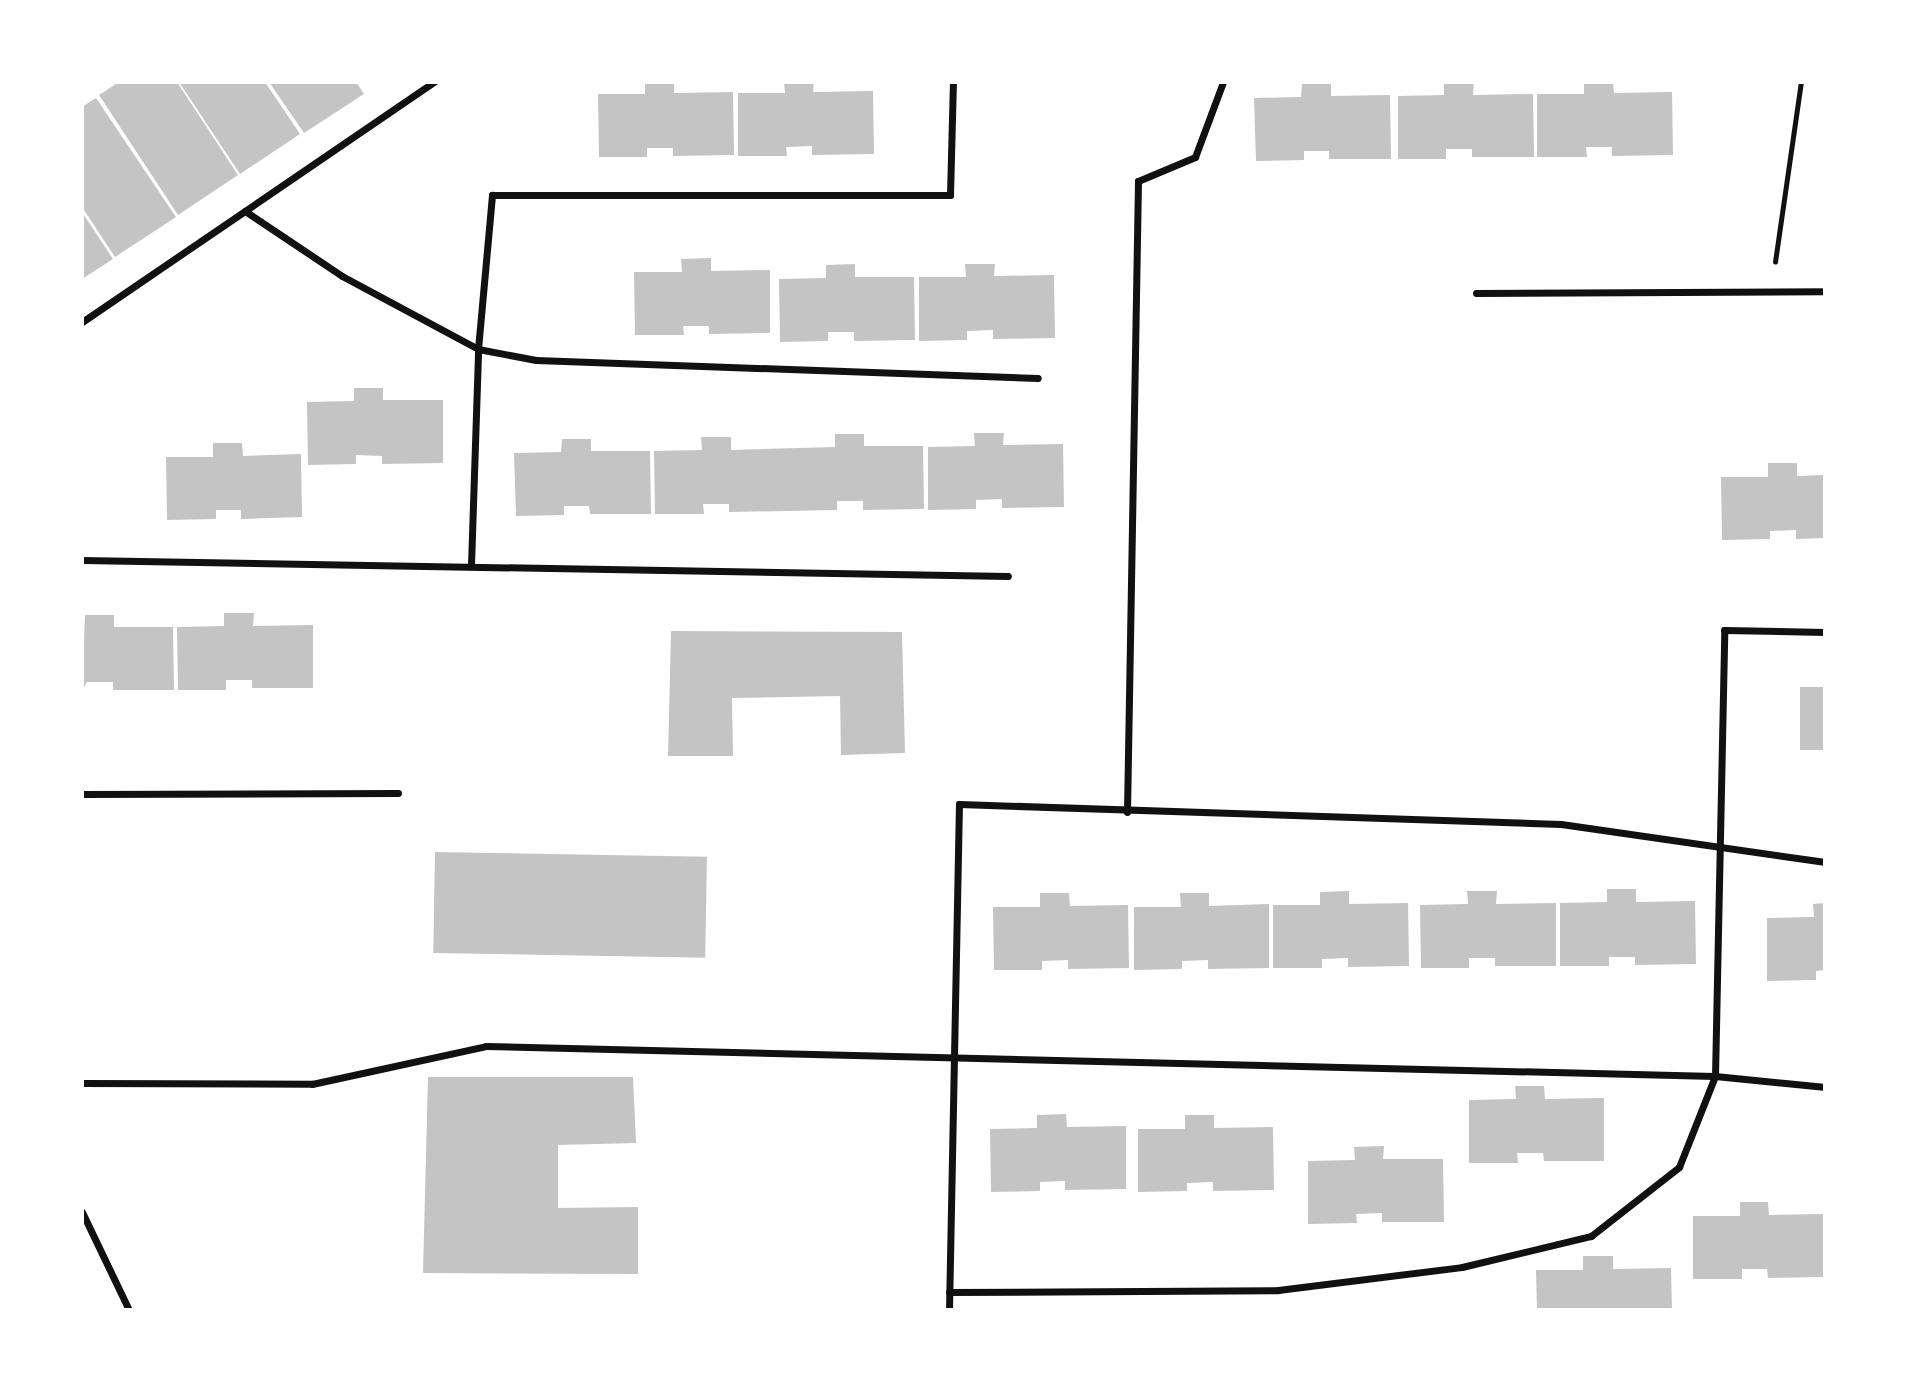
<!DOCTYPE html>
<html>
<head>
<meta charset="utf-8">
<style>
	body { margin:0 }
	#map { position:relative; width:1907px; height:1392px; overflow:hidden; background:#fff; font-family:"Fira Sans",sans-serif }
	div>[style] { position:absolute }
	.building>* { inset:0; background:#c4c4c4; transform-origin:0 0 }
	.path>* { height:4.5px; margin:-2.25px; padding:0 2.25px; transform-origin:2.25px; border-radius:2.25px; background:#111 }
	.minor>* { height:7px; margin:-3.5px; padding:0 3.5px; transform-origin:3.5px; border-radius:3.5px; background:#111 }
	span { translate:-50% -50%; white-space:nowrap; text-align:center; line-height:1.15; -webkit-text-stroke:5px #fff; paint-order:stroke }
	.frame { position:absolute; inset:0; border:84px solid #fff; pointer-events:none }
</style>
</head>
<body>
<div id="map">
	<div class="building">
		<div style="clip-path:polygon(119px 82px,177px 82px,238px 175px,178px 215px,99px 95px)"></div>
		<div style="clip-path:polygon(179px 82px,265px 82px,300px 134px,240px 174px)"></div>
		<div style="clip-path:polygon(269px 82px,356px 82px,364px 94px,304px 133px)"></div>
		<div style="clip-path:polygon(645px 82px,674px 82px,674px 93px,733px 92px,734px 155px,673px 156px,673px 148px,647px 148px,647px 157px,599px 157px,598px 94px,645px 94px)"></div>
		<div style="clip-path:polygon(784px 82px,814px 82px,813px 92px,873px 91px,874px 154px,812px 155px,812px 146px,786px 147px,787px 156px,738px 156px,738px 93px,785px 93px)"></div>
		<div style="clip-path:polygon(1444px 82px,1474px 82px,1473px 95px,1533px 94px,1534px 157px,1472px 157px,1472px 149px,1446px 149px,1446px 159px,1398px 159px,1398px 96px,1444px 95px)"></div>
		<div style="clip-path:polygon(1584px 82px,1613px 82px,1614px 93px,1672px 92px,1673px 155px,1612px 156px,1612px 147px,1586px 147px,1587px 157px,1537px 157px,1537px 94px,1584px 94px)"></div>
		<div style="clip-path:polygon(1302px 84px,1331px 84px,1331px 96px,1390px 95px,1391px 159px,1329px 159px,1329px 151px,1304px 151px,1304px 160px,1256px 161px,1254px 98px,1301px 97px)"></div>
		<div style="clip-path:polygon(96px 98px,176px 217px,115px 257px,82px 207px,82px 107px)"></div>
		<div style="clip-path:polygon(82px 212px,113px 259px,82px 279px)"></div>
		<div style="clip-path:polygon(711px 258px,711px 271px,770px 270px,770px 333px,709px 334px,709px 326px,683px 326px,684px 335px,635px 335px,634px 272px,682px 272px,681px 259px)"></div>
		<div style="clip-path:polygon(855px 264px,855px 277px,914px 277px,915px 340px,854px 341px,854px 332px,828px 332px,828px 341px,780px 342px,779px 279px,826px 278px,826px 265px)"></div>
		<div style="clip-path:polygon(965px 264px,995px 264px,994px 276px,1054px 275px,1055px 338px,993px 339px,993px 330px,967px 331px,967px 340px,919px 341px,919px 277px,966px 277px)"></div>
		<div style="clip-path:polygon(354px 388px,383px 388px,383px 400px,443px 400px,443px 463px,382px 464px,382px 456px,356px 455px,356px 464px,308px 465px,307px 402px,354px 401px)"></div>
		<div style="clip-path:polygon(974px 433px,1004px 433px,1003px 445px,1063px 444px,1064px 507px,1002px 508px,1002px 499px,976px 500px,976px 509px,928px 510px,928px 447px,975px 446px)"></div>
		<div style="clip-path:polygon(835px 434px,864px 434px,864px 446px,923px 446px,924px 509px,863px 510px,863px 501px,837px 501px,837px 510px,729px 512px,729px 504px,703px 504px,704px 514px,655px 514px,654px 451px,702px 450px,701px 437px,731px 437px,731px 450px,835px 447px)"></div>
		<div style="clip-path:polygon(562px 439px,591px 439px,591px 451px,650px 451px,651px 514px,590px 514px,589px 506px,564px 506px,564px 515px,516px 516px,514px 453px,561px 452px)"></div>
		<div style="clip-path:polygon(213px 443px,242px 443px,243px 456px,301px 454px,302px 517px,241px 519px,241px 510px,216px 510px,216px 519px,167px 520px,166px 457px,213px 457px)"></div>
		<div style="clip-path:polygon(1768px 463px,1797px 463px,1797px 476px,1825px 475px,1825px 538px,1796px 539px,1796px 530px,1770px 531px,1770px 539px,1722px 540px,1721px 477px,1768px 477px)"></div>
		<div style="clip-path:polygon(224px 613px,254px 613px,253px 626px,313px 625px,313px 688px,252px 688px,252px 680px,226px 680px,226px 690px,178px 690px,177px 627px,224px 626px)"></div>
		<div style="clip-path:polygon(85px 615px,114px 615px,114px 627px,173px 627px,174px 690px,113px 690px,113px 682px,87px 682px,82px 691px)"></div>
		<div style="clip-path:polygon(671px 631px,902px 632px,905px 753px,841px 755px,840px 696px,732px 698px,733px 756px,668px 756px)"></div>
		<div style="left:1800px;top:687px;width:25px;height:63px"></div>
		<div style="left:435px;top:852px;width:272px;height:101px;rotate:1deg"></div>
		<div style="clip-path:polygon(1607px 889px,1636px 889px,1636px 902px,1695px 901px,1696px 964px,1635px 965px,1635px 957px,1609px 957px,1609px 966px,1560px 966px,1560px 903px,1607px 902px)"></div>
		<div style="clip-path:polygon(1349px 891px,1349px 904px,1408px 903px,1409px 966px,1348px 967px,1348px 958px,1322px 959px,1322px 968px,1273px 968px,1273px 905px,1320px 905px,1320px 892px)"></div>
		<div style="clip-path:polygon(1467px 891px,1497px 891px,1496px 904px,1556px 903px,1556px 966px,1495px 966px,1495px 958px,1469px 958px,1469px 968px,1421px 968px,1420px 905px,1468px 904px)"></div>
		<div style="clip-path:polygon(1040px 893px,1069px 893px,1070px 906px,1128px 905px,1129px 968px,1068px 969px,1068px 960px,1042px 961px,1042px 970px,994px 970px,993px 907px,1040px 907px)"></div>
		<div style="clip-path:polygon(1180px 893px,1209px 893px,1209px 906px,1269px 904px,1269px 968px,1208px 969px,1208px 960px,1182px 961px,1182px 969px,1134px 970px,1134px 907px,1181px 907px)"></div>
		<div style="clip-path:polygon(1825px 903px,1825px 970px,1816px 971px,1816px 980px,1767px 981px,1767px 918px,1814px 917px,1813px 904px)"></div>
		<div style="clip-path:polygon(428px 1077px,633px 1077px,636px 1143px,558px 1145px,558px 1208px,638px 1207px,638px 1274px,423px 1273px)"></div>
		<div style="clip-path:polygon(1515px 1086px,1544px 1086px,1545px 1099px,1604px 1098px,1604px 1161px,1544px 1161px,1543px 1153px,1517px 1153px,1518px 1163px,1469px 1163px,1469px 1100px,1516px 1099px)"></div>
		<div style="clip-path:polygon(1066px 1114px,1067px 1127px,1126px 1126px,1126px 1189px,1065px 1190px,1065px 1181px,1040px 1182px,1040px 1191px,991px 1192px,990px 1129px,1037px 1128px,1037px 1115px)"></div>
		<div style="clip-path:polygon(1185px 1115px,1214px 1115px,1214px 1128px,1273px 1127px,1274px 1190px,1213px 1191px,1213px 1182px,1187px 1183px,1187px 1191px,1138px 1192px,1138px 1129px,1185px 1129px)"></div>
		<div style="clip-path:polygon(1384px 1146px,1383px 1159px,1443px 1159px,1444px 1222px,1382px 1222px,1382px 1213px,1356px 1214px,1357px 1223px,1308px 1224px,1308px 1161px,1355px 1160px,1354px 1147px)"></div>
		<div style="clip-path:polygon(1740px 1202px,1768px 1202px,1769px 1215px,1825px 1214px,1825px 1277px,1768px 1278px,1767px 1269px,1742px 1269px,1742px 1279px,1693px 1279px,1693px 1216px,1740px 1216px)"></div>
		<div style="clip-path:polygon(1583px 1256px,1613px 1256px,1613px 1269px,1671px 1268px,1672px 1310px,1537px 1310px,1536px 1270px,1583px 1270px)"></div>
	</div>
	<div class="path">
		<div style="left:1775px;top:262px;width:182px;rotate:-81.8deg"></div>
	</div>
	<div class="minor">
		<div style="left:245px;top:211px;width:117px;rotate:33.8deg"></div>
		<div style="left:342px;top:276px;width:154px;rotate:28.2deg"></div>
		<div style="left:478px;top:349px;width:59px;rotate:10.7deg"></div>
		<div style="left:536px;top:360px;width:502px;rotate:2.05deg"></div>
		<div style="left:1476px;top:293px;width:349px;rotate:-0.3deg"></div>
		<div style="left:82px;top:322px;width:426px;rotate:-34.3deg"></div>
		<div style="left:82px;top:560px;width:926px;rotate:0.99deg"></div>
		<div style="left:471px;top:565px;width:216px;rotate:-88.1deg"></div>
		<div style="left:478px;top:349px;width:155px;rotate:-84.8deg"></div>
		<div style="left:492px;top:195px;width:458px"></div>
		<div style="left:950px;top:195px;width:113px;rotate:-88.5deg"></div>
		<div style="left:82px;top:794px;width:316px;rotate:-0.2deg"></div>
		<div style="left:1127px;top:812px;width:631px;rotate:-89deg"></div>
		<div style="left:1138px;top:181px;width:62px;rotate:-22.8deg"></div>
		<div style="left:1195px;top:157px;width:80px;rotate:-69.5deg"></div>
		<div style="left:82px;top:1083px;width:230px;rotate:0.2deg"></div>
		<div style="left:312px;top:1084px;width:178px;rotate:-12.3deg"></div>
		<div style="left:486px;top:1046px;width:1229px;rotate:1.4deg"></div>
		<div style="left:1715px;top:1076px;width:111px;rotate:5.7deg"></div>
		<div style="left:82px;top:1212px;width:109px;rotate:64.4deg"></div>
		<div style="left:949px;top:1292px;width:329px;rotate:-0.3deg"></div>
		<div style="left:1278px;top:1290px;width:185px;rotate:-7.1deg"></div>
		<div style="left:1462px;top:1267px;width:133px;rotate:-13.5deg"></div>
		<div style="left:1591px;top:1236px;width:112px;rotate:-38.1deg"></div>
		<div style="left:1679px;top:1167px;width:98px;rotate:-68.4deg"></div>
		<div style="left:1715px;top:1076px;width:446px;rotate:-88.8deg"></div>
		<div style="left:1724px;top:630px;width:101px;rotate:1.1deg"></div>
		<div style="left:949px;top:1310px;width:506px;rotate:-88.87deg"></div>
		<div style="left:959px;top:804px;width:602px;rotate:1.9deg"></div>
		<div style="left:1561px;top:824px;width:267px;rotate:8.2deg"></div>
	</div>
	<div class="frame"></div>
</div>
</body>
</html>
